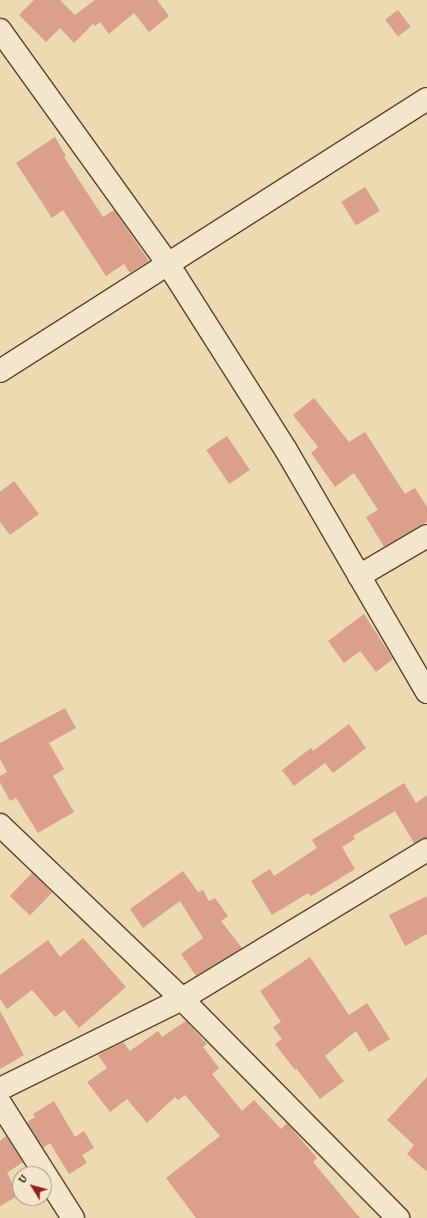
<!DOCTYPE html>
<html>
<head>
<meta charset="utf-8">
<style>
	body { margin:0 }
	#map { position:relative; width:427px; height:1218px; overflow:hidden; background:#edd9b2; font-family:Alegreya,serif }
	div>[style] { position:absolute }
	.building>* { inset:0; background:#daa08b; transform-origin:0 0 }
	.roads { filter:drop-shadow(1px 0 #59452c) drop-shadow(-1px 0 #59452c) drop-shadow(0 1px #59452c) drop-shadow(0 -1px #59452c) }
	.minor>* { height:22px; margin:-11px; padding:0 11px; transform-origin:11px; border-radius:11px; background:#f3e6cd }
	span { translate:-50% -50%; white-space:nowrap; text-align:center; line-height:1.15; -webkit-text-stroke:3px #f3e6cd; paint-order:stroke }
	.north { position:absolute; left:12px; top:1166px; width:40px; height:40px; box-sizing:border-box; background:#f3e6cd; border:1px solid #a2927b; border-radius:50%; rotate:307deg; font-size:11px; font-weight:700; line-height:16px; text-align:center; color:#281400 }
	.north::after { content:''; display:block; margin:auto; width:14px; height:18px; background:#8f2418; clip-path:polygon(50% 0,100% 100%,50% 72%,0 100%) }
</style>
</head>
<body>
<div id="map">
	<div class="building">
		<div style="clip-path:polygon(34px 0,60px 0,75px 15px,95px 0,157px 0,169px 16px,149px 32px,134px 13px,109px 34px,100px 22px,95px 26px,93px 24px,74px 43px,60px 28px,46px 42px,19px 15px)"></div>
		<div style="left:398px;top:10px;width:21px;height:16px;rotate:53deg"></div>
		<div style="clip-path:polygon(55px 137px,66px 156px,64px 157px,103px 217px,114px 210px,149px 261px,130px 273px,124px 264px,106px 276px,63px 210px,52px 218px,16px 163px)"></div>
		<div style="left:365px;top:187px;width:28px;height:28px;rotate:58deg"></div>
		<div style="clip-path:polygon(314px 398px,349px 442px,365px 432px,405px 494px,415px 488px,427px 507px,427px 522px,384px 547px,366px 517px,378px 510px,354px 473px,335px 487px,311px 453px,318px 447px,293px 415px)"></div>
		<div style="left:227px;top:436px;width:41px;height:25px;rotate:56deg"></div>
		<div style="clip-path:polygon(14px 481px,39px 514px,10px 535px,0 522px,0 492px)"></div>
		<div style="clip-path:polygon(364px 614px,393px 659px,376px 672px,360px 651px,344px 663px,328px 641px)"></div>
		<div style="clip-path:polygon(65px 708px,76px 728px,49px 743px,64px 769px,53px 776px,74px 812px,38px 833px,16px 798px,10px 801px,0 782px,0 776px,7px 772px,0 759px,0 743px)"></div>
		<div style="clip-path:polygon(349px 724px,366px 748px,333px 773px,325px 763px,294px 786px,282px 770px,311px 748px,313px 751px)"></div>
		<div style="clip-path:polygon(404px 783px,416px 803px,427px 795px,427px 837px,414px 843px,395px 811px,353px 836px,355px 839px,342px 847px,355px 869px,311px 896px,308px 893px,272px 915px,251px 881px,270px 869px,274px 876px,317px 848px,312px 840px)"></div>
		<div style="clip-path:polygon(183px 871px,198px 892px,203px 890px,209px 901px,215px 898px,228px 916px,221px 921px,242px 948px,196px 976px,181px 954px,203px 938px,180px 901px,143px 928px,130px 909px)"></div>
		<div style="left:32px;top:873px;width:28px;height:32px;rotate:44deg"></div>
		<div style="clip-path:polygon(427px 896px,427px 934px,405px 946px,389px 915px)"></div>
		<div style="clip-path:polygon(83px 938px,126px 987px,79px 1028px,64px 1010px,55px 1017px,32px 990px,7px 1009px,0 999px,0 975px,48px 940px,60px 957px)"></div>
		<div style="clip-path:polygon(310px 957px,349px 1015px,367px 1003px,390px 1039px,369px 1052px,356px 1031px,325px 1056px,344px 1081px,320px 1099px,296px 1068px,295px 1070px,275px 1044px,282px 1039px,273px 1027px,281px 1022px,260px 991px)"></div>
		<div style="clip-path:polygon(0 1011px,24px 1055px,0 1069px)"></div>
		<div style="clip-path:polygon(186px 1021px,207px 1044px,203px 1047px,219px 1068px,212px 1074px,242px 1111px,254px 1100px,281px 1129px,287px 1123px,317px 1158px,313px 1162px,360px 1218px,196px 1218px,166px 1178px,220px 1136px,185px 1095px,178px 1100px,175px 1097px,147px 1123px,127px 1099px,110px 1112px,87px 1082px,107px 1068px,98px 1055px,123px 1042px,130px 1051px,158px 1031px,162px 1037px)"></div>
		<div style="clip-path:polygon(427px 1077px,427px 1172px,407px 1154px,414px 1145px,387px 1120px)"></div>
		<div style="clip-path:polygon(54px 1101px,75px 1137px,84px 1131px,94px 1148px,82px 1155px,87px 1163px,69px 1174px,50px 1143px,43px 1148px,27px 1122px,35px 1117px,33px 1114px)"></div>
		<div style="clip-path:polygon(6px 1136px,23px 1162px,7px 1173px,19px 1195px,0 1206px,0 1141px)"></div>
	</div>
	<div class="roads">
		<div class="minor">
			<div style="left:0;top:30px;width:288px;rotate:54.3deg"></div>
			<div style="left:168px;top:264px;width:220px;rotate:57.6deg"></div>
			<div style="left:286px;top:450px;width:280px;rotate:59.8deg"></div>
			<div style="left:0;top:371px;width:506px;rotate:-32.5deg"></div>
			<div style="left:359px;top:576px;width:79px;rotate:-30.5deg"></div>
			<div style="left:0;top:825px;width:252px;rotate:43.7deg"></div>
			<div style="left:182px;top:999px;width:308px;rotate:45.4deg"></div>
			<div style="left:0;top:1089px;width:203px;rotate:-26.3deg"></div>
			<div style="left:182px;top:999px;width:287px;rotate:-31.3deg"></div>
			<div style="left:0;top:1103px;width:136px;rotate:57.6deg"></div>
		</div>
	</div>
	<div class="north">U</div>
</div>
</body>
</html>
